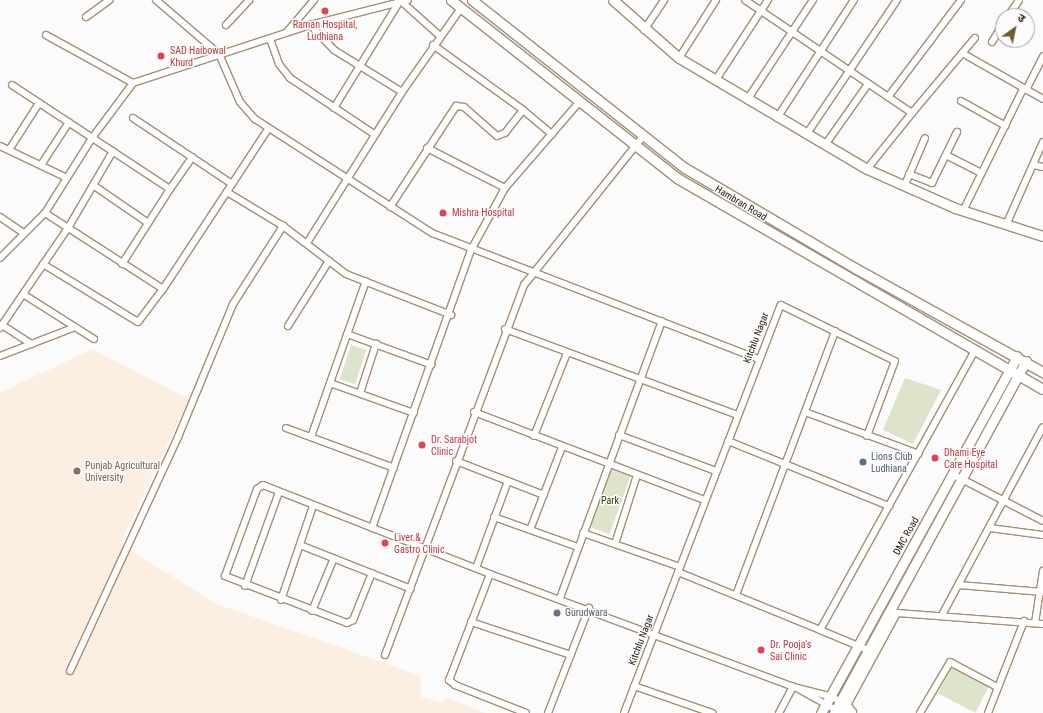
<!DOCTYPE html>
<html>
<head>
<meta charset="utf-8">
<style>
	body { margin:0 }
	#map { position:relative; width:1043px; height:713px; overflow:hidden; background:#fafbfa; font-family:"Roboto Condensed","Noto Sans Devanagari",sans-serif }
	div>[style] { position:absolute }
	.built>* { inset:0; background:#fcefe2 }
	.green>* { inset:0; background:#dee3cb; transform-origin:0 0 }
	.roads { filter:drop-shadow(1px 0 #a78d75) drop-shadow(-1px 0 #a78d75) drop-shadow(0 1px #a78d75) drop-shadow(0 -1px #a78d75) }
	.street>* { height:6px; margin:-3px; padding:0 3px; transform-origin:3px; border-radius:3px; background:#fff }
	.secondary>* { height:9px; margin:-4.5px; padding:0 4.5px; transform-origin:4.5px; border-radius:4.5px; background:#fff }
	.dots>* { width:11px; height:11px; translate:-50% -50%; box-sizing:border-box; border:2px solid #fafbfa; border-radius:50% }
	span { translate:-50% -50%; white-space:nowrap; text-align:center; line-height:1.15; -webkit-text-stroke:3px #fafbfa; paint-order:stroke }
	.health-label { font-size:10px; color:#be3a42 }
	.left { translate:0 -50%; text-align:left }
	.street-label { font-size:10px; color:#241a11 }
	.service-label { font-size:10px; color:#4e5e75 }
	.education-label { font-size:10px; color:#785e54 }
	.park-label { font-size:10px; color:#30360d }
	.worship-label { font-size:10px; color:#5b616d }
	.north { position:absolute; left:995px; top:8px; width:40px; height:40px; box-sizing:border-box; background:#fafbfa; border:1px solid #a4a19d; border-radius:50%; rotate:33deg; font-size:11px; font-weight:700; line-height:16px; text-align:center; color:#241a11 }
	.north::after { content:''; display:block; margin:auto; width:14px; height:18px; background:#6c5e2b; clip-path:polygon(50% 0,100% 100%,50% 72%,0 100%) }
</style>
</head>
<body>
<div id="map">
	<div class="built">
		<div style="clip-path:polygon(92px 349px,189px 399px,120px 544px,217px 604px,421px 676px,421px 697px,443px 703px,446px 697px,485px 713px,0 713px,0 393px)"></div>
	</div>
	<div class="green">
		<div style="left:351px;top:345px;width:16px;height:36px;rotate:18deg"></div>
		<div style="clip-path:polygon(905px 378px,941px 390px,913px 444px,883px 430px)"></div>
		<div style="left:609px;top:468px;width:23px;height:62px;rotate:20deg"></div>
		<div style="left:952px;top:666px;width:42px;height:31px;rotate:27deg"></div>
	</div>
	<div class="roads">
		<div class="street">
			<div style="left:156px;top:0;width:83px;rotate:40.6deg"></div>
			<div style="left:219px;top:54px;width:52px;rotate:66.4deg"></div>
			<div style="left:240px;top:102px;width:23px;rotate:49deg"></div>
			<div style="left:255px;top:119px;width:211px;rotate:32.8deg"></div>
			<div style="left:432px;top:233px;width:350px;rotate:21.1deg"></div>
			<div style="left:745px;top:0;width:202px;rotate:34.1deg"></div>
			<div style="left:912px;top:113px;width:72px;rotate:128.8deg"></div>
			<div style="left:402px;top:2px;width:51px;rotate:41.8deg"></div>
			<div style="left:1008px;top:16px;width:19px;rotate:-55deg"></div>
			<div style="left:86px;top:17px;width:29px;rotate:-36deg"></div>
			<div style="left:226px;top:25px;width:34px;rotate:-47deg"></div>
			<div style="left:310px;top:25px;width:35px;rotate:46deg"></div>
			<div style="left:334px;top:50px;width:80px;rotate:31.7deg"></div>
			<div style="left:644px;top:30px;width:36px;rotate:-56deg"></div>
			<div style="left:287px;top:32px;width:42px;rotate:-49.8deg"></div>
			<div style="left:46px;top:35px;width:99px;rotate:28.9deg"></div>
			<div style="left:270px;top:39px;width:27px;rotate:70deg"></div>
			<div style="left:279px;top:64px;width:18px;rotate:52deg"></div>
			<div style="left:290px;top:78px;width:101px;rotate:33.7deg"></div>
			<div style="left:992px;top:42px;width:21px;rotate:-59deg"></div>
			<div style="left:433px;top:45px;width:111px;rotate:35.8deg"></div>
			<div style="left:962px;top:53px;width:93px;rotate:29.6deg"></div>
			<div style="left:679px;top:58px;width:69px;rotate:-57.5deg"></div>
			<div style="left:715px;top:81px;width:97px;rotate:-56.8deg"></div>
			<div style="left:12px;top:85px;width:189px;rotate:33.4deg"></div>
			<div style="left:170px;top:189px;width:89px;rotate:122.6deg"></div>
			<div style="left:1026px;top:90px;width:38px;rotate:-63deg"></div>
			<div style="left:888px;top:97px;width:121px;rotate:-53deg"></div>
			<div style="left:747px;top:100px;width:120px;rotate:-56.6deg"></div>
			<div style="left:961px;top:101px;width:51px;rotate:29.1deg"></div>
			<div style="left:334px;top:108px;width:122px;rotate:-58.4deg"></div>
			<div style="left:912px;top:113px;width:98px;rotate:-50deg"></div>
			<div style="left:133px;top:118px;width:119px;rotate:33.7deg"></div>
			<div style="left:777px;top:118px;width:141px;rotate:-56.9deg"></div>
			<div style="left:806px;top:135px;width:163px;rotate:-56deg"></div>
			<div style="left:825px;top:145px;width:75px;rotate:-54.8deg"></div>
			<div style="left:0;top:146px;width:74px;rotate:25.5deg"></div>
			<div style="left:427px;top:148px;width:88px;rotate:27.1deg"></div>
			<div style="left:9px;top:150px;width:56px;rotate:-57.4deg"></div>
			<div style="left:946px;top:155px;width:39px;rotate:27deg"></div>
			<div style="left:41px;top:165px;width:51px;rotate:-56.9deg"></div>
			<div style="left:1034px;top:165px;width:9px;rotate:13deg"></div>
			<div style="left:909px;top:174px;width:25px;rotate:21deg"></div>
			<div style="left:932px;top:183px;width:57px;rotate:-63.9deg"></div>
			<div style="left:93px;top:185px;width:67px;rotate:34.6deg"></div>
			<div style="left:904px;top:187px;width:53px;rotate:-66.8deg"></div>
			<div style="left:170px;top:189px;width:39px;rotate:-55deg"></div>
			<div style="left:227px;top:192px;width:66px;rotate:31.3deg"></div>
			<div style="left:283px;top:226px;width:79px;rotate:37.3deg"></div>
			<div style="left:346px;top:274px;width:113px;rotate:21.3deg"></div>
			<div style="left:390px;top:207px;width:121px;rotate:-56.8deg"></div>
			<div style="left:456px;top:106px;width:8px;rotate:7deg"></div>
			<div style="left:464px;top:107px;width:44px;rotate:41.3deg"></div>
			<div style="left:497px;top:136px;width:9px;rotate:-21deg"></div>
			<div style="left:505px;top:133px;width:29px;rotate:-52deg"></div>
			<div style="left:523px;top:110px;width:38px;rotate:40deg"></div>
			<div style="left:963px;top:211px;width:136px;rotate:-63.8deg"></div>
			<div style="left:45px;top:213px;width:140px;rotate:32.8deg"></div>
			<div style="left:163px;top:289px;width:191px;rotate:-56.7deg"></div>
			<div style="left:0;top:217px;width:29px;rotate:34deg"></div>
			<div style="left:1006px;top:225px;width:91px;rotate:-66deg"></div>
			<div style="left:307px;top:243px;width:178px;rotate:-57.8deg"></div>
			<div style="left:402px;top:92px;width:103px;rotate:-54.9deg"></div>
			<div style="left:0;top:258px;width:64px;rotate:-45deg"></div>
			<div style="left:45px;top:213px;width:89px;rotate:-57.9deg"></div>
			<div style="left:92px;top:138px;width:69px;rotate:-53.3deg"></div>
			<div style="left:133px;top:83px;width:186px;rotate:-18.1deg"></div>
			<div style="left:310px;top:25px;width:101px;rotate:-14.3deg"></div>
			<div style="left:43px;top:264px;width:111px;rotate:31.4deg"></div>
			<div style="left:138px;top:322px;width:41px;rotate:-52.9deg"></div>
			<div style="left:23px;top:294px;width:84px;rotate:32.4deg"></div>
			<div style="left:2px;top:325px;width:35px;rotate:33deg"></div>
			<div style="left:288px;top:326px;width:77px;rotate:-57.8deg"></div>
			<div style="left:0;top:328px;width:121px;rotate:-55.8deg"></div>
			<div style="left:68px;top:228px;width:89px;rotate:-59.7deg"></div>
			<div style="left:505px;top:329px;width:248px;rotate:20.3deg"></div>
			<div style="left:347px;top:334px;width:90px;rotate:20deg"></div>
			<div style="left:0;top:356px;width:80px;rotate:-21.1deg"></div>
			<div style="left:330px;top:383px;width:89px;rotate:19.7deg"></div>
			<div style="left:360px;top:393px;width:52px;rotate:-71.9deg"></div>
			<div style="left:474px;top:412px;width:247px;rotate:20.9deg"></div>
			<div style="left:805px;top:412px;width:121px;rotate:20.2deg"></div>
			<div style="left:286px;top:428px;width:115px;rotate:20.3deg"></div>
			<div style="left:619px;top:435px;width:103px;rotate:20.4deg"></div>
			<div style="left:534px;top:436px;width:89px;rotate:-68.3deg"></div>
			<div style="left:311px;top:437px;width:165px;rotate:-70.6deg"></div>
			<div style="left:728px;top:441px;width:174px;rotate:22deg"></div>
			<div style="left:456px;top:461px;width:94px;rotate:21.1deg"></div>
			<div style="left:952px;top:474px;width:102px;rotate:27.3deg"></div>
			<div style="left:494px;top:517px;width:89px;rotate:19.7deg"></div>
			<div style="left:372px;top:528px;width:295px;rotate:-70.4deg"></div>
			<div style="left:471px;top:250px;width:71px;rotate:-61.3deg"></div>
			<div style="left:505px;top:188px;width:115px;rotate:-49.2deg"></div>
			<div style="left:990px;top:528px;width:53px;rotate:7.5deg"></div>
			<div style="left:530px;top:530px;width:89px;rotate:-68.9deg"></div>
			<div style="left:583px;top:533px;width:103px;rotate:19.3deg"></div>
			<div style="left:615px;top:544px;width:72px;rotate:-72.3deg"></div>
			<div style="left:300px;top:545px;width:119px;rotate:21.6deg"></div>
			<div style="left:476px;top:568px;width:93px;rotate:-69.8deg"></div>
			<div style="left:678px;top:572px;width:153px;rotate:22.2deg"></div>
			<div style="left:372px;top:573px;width:51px;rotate:112deg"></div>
			<div style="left:353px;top:620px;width:7px;rotate:153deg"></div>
			<div style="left:347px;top:623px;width:131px;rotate:-158.9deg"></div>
			<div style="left:225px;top:576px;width:93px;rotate:-69.8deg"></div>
			<div style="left:257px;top:489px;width:7px;rotate:-34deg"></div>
			<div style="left:263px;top:485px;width:244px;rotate:21.4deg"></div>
			<div style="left:490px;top:574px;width:327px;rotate:20.4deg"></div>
			<div style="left:797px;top:688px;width:33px;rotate:14deg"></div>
			<div style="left:829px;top:696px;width:20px;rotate:24deg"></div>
			<div style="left:847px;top:704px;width:10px;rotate:53deg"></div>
			<div style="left:853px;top:712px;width:17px;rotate:-173deg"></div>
			<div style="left:836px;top:710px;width:45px;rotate:-150.6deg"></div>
			<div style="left:490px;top:574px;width:114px;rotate:111.1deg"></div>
			<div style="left:449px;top:680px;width:8px;rotate:40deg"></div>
			<div style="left:455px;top:685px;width:76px;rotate:21.5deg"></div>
			<div style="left:959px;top:585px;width:84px;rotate:4.8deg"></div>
			<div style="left:245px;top:586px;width:100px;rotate:-70.1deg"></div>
			<div style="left:736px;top:595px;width:282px;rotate:-69.4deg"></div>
			<div style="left:560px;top:598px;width:295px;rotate:-69.8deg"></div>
			<div style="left:281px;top:600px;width:99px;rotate:-71.2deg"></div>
			<div style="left:312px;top:611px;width:57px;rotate:-67.5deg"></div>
			<div style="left:942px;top:615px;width:213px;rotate:-61.8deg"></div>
			<div style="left:471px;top:622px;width:105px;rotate:18.3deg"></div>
			<div style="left:1035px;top:623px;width:53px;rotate:-81.3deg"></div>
			<div style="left:868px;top:650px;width:52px;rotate:-157.4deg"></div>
			<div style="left:820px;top:630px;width:321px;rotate:-61deg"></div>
			<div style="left:385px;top:655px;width:395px;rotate:-69.4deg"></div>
			<div style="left:524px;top:285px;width:192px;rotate:-51.3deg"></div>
			<div style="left:70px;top:671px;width:258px;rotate:-65.2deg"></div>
			<div style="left:178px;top:437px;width:144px;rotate:-67.5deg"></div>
			<div style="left:233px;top:304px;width:93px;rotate:-57.3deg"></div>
			<div style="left:634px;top:686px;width:83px;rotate:19.1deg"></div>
			<div style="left:846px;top:707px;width:107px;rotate:-61.5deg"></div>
			<div style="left:897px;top:613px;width:146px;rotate:4.3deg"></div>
			<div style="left:548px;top:713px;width:113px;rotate:-68.7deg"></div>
			<div style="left:624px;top:713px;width:437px;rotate:-69deg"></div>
			<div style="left:781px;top:305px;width:127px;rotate:26.2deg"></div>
			<div style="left:895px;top:361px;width:80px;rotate:110.5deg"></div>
			<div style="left:779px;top:713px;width:30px;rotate:-62deg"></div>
			<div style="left:920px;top:713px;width:59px;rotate:-59.5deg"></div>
			<div style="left:950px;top:662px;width:53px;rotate:28deg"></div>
			<div style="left:988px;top:713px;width:99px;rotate:-68.6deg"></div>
		</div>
		<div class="secondary">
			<div style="left:451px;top:0;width:288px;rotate:38.2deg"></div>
			<div style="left:677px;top:178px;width:422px;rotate:30deg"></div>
			<div style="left:472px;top:0;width:271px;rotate:38.3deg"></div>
			<div style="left:685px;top:168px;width:197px;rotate:30.5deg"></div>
			<div style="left:855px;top:268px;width:215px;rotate:29deg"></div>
			<div style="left:613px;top:0;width:88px;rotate:41.3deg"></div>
			<div style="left:679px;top:58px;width:218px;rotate:30.6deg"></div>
			<div style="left:867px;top:169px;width:96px;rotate:23.9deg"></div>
			<div style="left:955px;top:208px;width:92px;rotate:17.7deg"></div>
			<div style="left:821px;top:713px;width:407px;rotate:-61.2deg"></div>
			<div style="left:834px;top:713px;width:401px;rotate:-61.4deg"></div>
		</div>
	</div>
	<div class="dots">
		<div style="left:325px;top:11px;background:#e0444e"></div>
		<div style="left:161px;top:56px;background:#e0444e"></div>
		<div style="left:443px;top:213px;background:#e0444e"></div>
		<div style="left:422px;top:445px;background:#e0444e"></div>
		<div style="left:935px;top:458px;background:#e0444e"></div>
		<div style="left:863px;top:462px;background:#5c6f8a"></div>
		<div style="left:77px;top:471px;background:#8d6e63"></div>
		<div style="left:385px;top:543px;background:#e0444e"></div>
		<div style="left:557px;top:613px;background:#6b7280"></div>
		<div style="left:761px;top:650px;background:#e0444e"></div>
	</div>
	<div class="health-label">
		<span style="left:325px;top:30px">Raman Hospital,<br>Ludhiana</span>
		<span class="left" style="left:170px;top:56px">SAD Haibowal<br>Khurd</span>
		<span class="left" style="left:452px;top:213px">Mishra Hospital</span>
		<span class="left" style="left:431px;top:445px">Dr. Sarabjot<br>Clinic</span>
		<span class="left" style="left:944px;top:458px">Dhami Eye<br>Care Hospital</span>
		<span class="left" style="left:394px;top:543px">Liver &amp;<br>Gastro Clinic</span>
		<span class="left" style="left:770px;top:650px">Dr. Pooja's<br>Sai Clinic</span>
	</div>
	<div class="street-label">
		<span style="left:741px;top:203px;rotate:31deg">Hambran Road</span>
		<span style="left:756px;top:338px;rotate:-69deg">Kitchlu Nagar</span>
		<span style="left:906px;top:536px;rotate:-61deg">DMC Road</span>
		<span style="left:641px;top:640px;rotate:-69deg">Kitchlu Nagar</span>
	</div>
	<div class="service-label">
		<span class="left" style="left:871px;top:462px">Lions Club<br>Ludhiana</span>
	</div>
	<div class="education-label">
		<span class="left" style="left:85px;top:471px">Punjab Agricultural<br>University</span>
	</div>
	<div class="park-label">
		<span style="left:610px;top:501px">Park</span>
	</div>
	<div class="worship-label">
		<span class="left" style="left:565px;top:613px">Gurudwara</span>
	</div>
	<div class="north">उ</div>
</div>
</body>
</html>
